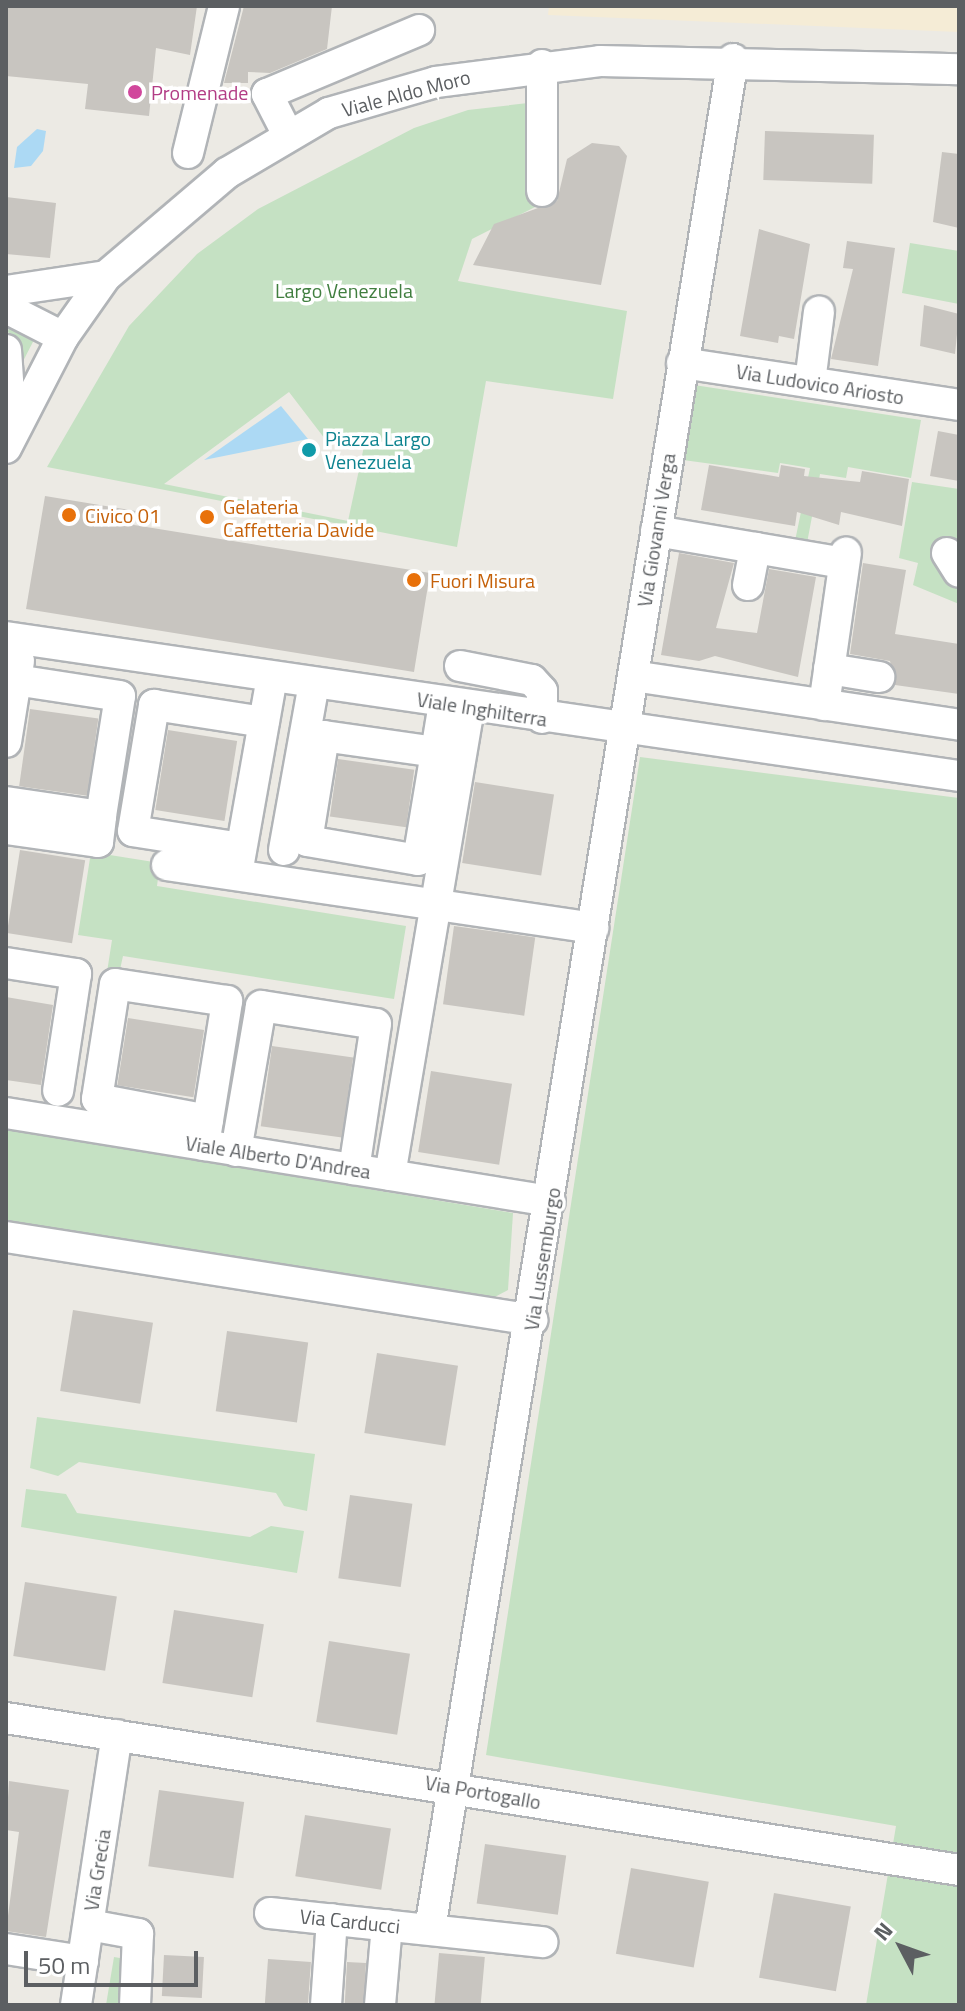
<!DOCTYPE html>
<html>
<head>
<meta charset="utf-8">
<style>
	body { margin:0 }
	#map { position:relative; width:965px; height:2011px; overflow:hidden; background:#eceae4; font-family:"Titillium Web",sans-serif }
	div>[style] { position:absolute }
	.green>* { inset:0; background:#c5e1c3 }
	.sand>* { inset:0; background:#f5ecd6 }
	.water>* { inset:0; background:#acd9f4 }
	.building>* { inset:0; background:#c8c5c0; transform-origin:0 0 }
	.roads { filter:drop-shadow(2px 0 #b1b4b7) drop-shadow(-2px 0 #b1b4b7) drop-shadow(0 2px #b1b4b7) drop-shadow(0 -2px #b1b4b7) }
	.minor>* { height:30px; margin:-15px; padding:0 15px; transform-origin:15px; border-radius:15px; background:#fff }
	.dots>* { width:22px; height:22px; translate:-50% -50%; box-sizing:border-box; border:4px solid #fff; border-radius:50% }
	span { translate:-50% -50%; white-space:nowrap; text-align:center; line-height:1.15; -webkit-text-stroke:7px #fff; paint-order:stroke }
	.hotel-label { font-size:20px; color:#b23c85 }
	.left { translate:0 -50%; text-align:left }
	.street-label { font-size:20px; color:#5c5f62 }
	.park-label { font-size:20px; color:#407e3f }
	.culture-label { font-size:20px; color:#0d838f }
	.food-label { font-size:20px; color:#c56008 }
	.frame { position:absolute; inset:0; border:8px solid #5c5f62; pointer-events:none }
	.north { position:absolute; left:861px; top:1907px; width:80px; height:80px; -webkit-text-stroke:6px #fff; paint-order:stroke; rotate:311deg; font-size:22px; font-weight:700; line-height:32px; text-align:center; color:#5c5f62 }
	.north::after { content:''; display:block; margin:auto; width:28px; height:36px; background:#5c5f62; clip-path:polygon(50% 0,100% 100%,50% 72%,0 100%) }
	.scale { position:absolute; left:24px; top:1951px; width:174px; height:36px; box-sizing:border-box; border:4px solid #5c5f62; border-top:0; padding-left:10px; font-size:24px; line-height:28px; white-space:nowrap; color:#5c5f62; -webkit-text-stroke:6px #fff; paint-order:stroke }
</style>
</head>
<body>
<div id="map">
	<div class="green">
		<div style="clip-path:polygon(evenodd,537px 102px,539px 205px,472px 239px,458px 281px,627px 311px,613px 399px,486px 381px,457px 547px,47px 467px,129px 326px,197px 254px,258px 209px,414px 128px,468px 110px,537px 102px,289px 392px,325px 439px,366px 437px,348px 521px,164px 484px,289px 392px)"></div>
		<div style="clip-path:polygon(910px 243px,959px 251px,959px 304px,902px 293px)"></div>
		<div style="clip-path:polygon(11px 323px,36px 336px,19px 369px,8px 331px)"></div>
		<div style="clip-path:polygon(694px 385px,921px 420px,911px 478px,848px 467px,846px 478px,820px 474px,807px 543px,795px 541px,810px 468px,780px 463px,778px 473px,683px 460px)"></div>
		<div style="clip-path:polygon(912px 482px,959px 489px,959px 604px,913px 585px,918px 563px,899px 558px)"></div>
		<div style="clip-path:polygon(640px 757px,959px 798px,959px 2005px,866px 2005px,896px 1826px,486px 1755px)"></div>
		<div style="clip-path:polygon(91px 852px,160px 863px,157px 886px,406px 926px,394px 999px,123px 956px,119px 974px,107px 972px,112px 940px,78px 935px)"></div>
		<div style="clip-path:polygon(6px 1129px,513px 1213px,508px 1290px,491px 1299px,6px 1220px)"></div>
		<div style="clip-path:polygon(37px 1417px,315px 1454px,307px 1511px,284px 1506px,276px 1493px,79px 1462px,58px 1476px,30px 1468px)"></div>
		<div style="clip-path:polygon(26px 1489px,66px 1494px,77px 1513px,250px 1537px,271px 1526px,304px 1531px,297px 1573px,21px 1527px)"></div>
		<div style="clip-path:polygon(114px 1957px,120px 1958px,119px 2005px,106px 2005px)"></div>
	</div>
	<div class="sand">
		<div style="clip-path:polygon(549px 6px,959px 6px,959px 32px,548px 15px)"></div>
	</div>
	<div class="water">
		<div style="clip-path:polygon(37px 129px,46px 131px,43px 151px,31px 166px,14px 168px,17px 147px)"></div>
		<div style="clip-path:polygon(281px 406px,308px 439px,204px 460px)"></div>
	</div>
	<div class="building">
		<div style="clip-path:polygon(6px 6px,197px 6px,190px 55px,156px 48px,149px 116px,85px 109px,88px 84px,6px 76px)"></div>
		<div style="clip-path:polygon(244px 6px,332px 6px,327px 49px,270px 73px,248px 72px,248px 83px,224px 83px)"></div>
		<div style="left:765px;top:131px;width:109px;height:49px;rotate:2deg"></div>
		<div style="clip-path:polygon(592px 143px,619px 146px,627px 156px,601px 285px,473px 265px,494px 224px,557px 201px,567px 159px)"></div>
		<div style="clip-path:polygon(942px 152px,959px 154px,959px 228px,933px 222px)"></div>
		<div style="clip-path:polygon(6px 197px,56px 203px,50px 258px,6px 254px)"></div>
		<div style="clip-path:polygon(759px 229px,810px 244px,794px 339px,779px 336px,778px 343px,740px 336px)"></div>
		<div style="clip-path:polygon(847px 241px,895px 248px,878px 366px,831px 359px,853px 269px,843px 268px)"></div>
		<div style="clip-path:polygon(924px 305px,959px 314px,955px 354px,920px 346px)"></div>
		<div style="clip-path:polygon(938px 431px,959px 435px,959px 481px,930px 476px)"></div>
		<div style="clip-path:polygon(709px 465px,779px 477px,781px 465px,805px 469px,804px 476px,860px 482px,862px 471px,909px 479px,902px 526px,841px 512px,839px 525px,797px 512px,795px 526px,701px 510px)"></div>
		<div style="clip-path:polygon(45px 496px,136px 511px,134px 525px,430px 573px,414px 672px,26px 609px)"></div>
		<div style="clip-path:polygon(679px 553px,734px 563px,716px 628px,757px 633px,769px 569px,816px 577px,798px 677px,715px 656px,699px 661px,661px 655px)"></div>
		<div style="clip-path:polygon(863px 563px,906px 570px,895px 634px,959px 644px,959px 694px,895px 685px,890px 661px,850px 654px)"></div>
		<div style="left:30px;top:709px;width:69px;height:78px;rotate:8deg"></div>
		<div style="left:168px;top:730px;width:70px;height:81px;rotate:9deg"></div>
		<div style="left:338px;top:759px;width:77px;height:58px;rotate:8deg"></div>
		<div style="left:475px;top:782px;width:80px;height:82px;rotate:9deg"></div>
		<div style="left:20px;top:850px;width:66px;height:84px;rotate:9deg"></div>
		<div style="left:454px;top:926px;width:82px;height:79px;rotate:8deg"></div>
		<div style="clip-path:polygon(6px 997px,53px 1005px,41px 1085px,6px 1080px)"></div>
		<div style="left:128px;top:1018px;width:77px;height:68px;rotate:9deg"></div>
		<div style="left:272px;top:1046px;width:82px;height:81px;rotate:8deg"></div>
		<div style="left:431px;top:1071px;width:82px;height:82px;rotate:9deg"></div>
		<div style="left:73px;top:1310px;width:81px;height:82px;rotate:9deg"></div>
		<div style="left:227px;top:1331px;width:82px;height:81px;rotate:8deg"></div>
		<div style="left:377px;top:1353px;width:82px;height:81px;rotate:9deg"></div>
		<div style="left:350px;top:1495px;width:63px;height:84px;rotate:8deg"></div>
		<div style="left:25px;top:1582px;width:93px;height:75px;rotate:9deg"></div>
		<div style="left:174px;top:1610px;width:91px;height:74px;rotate:9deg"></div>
		<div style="left:329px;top:1641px;width:82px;height:82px;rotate:9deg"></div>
		<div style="clip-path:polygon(9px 1781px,69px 1790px,46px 1937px,6px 1931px,19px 1832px,6px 1830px)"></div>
		<div style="left:159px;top:1790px;width:86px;height:77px;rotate:8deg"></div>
		<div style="left:305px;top:1815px;width:87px;height:62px;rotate:9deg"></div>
		<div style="left:485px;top:1844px;width:82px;height:60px;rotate:8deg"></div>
		<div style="left:631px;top:1868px;width:79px;height:87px;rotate:10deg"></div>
		<div style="left:774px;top:1893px;width:78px;height:86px;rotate:10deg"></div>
		<div style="left:439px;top:1953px;width:46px;height:52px;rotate:5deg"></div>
		<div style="left:164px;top:1955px;width:40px;height:41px;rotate:3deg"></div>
		<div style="left:268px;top:1959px;width:43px;height:44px;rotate:4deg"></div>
		<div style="left:347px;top:1962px;width:19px;height:43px;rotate:3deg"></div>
	</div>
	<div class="roads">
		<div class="minor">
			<div style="left:733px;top:59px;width:625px;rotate:99.21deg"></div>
			<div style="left:633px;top:676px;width:330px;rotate:8.5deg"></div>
			<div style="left:542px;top:65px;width:126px;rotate:90deg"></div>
			<div style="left:287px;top:133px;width:44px;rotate:-117.1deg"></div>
			<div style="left:267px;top:94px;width:165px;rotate:-22.8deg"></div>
			<div style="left:188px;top:153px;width:151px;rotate:-76.2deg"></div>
			<div style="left:6px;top:291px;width:101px;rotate:-8.5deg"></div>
			<div style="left:6px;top:308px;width:64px;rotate:27deg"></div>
			<div style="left:6px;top:350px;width:73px;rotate:86.1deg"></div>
			<div style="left:682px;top:363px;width:280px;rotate:8.6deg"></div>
			<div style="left:810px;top:382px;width:71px;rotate:-82.7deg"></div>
			<div style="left:6px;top:448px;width:125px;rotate:-62.8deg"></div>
			<div style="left:63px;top:337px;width:75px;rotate:-54.8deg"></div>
			<div style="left:106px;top:276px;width:159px;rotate:-40.4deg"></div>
			<div style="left:227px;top:173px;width:118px;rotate:-30.5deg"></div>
			<div style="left:329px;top:113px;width:111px;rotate:-16.2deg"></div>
			<div style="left:436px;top:82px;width:165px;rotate:-7.3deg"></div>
			<div style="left:600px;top:61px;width:359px;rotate:1.3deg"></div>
			<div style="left:656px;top:531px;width:179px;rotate:9.7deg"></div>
			<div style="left:947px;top:553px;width:22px;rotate:58deg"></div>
			<div style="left:748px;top:585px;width:38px;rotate:-79deg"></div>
			<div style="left:6px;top:637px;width:963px;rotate:8.3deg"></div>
			<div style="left:460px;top:666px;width:73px;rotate:11deg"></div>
			<div style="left:532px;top:680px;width:15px;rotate:48deg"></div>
			<div style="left:542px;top:691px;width:27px;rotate:90deg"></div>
			<div style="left:829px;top:669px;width:51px;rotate:9.1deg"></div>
			<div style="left:824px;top:705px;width:154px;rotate:-81.8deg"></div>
			<div style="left:6px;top:742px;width:82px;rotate:-80.9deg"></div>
			<div style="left:436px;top:752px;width:113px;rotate:-171.9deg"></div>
			<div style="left:324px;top:736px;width:106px;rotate:99.2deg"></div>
			<div style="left:307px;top:841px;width:113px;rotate:9.7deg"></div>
			<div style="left:418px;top:860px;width:109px;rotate:-80.5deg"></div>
			<div style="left:436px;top:752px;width:50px;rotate:-80.7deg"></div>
			<div style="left:6px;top:802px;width:96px;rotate:8.4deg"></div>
			<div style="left:101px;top:816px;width:121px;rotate:-81deg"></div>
			<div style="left:120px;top:696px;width:105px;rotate:-171.3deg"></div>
			<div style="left:6px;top:829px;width:93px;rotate:8deg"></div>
			<div style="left:98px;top:842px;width:26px;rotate:-83deg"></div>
			<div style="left:241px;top:848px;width:109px;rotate:-171.1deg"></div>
			<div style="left:133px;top:831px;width:128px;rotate:-80.5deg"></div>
			<div style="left:154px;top:705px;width:111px;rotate:8.8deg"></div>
			<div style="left:284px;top:850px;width:170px;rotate:-79.8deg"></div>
			<div style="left:167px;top:865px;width:431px;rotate:8.4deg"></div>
			<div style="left:238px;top:868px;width:194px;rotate:-79.9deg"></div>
			<div style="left:6px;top:963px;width:71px;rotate:8.9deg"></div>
			<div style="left:76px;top:974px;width:118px;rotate:98.7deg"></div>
			<div style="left:6px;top:1113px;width:551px;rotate:9.19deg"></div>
			<div style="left:204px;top:1145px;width:146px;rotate:-80.9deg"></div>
			<div style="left:227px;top:1001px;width:113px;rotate:-171.4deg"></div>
			<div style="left:115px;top:984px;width:116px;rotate:98.9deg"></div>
			<div style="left:97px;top:1099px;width:113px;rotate:10.7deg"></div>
			<div style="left:236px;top:1151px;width:147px;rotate:-80.2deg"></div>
			<div style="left:261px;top:1006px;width:116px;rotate:8.9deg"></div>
			<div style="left:376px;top:1024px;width:147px;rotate:98.6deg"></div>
			<div style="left:390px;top:1175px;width:475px;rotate:-80.4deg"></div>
			<div style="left:6px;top:1237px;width:533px;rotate:8.95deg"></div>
			<div style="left:6px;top:1718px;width:965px;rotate:9.06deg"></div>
			<div style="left:270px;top:1913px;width:274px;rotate:6.1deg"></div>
			<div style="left:89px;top:1925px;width:50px;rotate:10.4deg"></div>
			<div style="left:138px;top:1934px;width:71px;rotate:92.4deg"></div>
			<div style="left:430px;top:1929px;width:1269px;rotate:-80.8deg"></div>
			<div style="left:6px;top:1949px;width:78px;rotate:8.9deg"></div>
			<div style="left:76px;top:2005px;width:273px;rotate:-81.4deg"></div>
			<div style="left:326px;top:2005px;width:86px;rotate:-86deg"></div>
			<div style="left:380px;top:2005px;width:80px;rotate:-85deg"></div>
		</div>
	</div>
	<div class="dots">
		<div style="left:135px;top:92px;background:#d1479c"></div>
		<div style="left:309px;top:450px;background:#0f9aa8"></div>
		<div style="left:69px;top:515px;background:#e8710a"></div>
		<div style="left:207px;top:517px;background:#e8710a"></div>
		<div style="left:414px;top:580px;background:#e8710a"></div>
	</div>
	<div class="hotel-label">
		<span class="left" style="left:151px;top:92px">Promenade</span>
	</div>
	<div class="street-label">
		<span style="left:406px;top:93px;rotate:-15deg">Viale Aldo Moro</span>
		<span style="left:820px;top:384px;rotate:9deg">Via Ludovico Ariosto</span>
		<span style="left:656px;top:530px;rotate:-81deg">Via Giovanni Verga</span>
		<span style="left:482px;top:709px;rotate:9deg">Viale Inghilterra</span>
		<span style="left:278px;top:1157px;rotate:9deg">Viale Alberto D'Andrea</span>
		<span style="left:542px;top:1259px;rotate:-81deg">Via Lussemburgo</span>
		<span style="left:483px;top:1792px;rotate:10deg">Via Portogallo</span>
		<span style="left:97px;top:1870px;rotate:-81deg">Via Grecia</span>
		<span style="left:350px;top:1921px;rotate:6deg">Via Carducci</span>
	</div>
	<div class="park-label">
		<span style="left:344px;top:290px">Largo Venezuela</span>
	</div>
	<div class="culture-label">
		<span class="left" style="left:325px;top:450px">Piazza Largo<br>Venezuela</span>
	</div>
	<div class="food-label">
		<span class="left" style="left:223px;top:518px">Gelateria<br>Caffetteria Davide</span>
		<span class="left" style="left:85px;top:515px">Civico 01</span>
		<span class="left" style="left:430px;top:580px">Fuori Misura</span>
	</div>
	<div class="frame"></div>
	<div class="north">N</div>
	<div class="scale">50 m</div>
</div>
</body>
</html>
